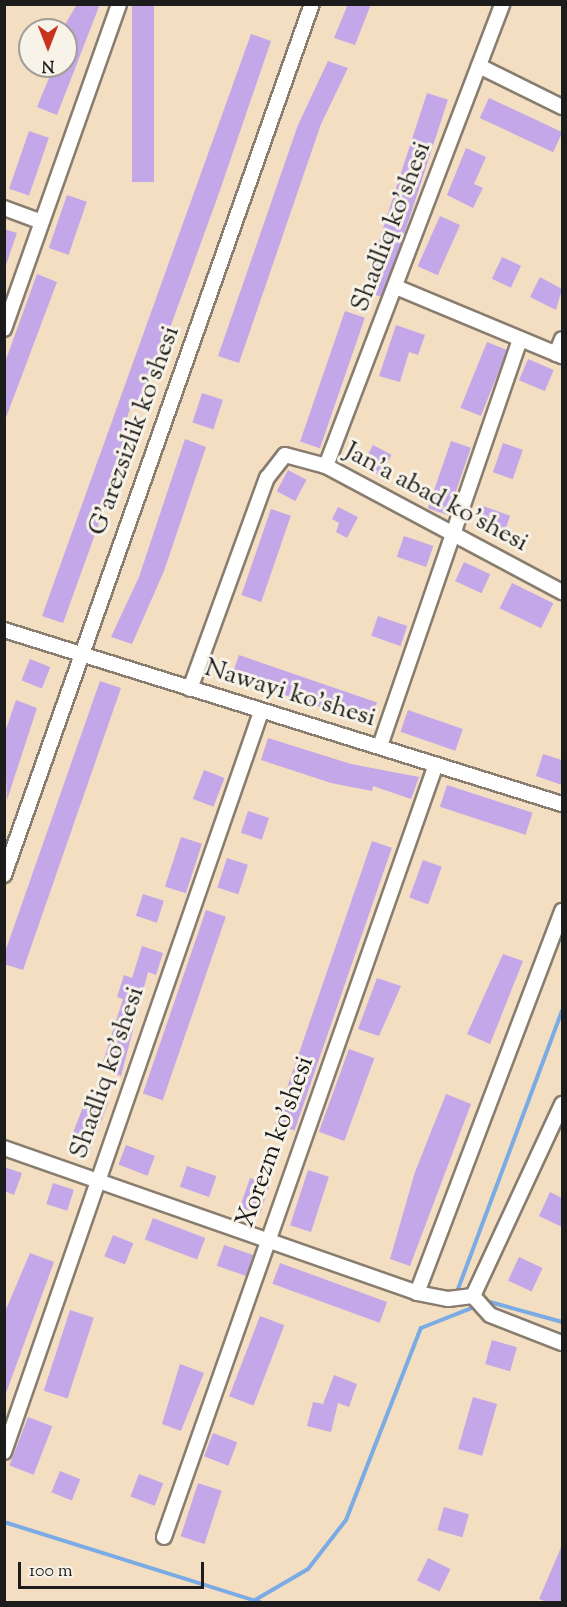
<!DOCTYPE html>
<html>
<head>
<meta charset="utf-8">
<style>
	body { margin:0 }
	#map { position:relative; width:567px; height:1607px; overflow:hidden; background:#f3dec1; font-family:"Sorts Mill Goudy",serif }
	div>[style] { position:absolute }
	.stream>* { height:4px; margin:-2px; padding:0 2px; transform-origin:2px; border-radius:2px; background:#7aabe5 }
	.building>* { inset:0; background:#c4a7e9; transform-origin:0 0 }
	.roads { filter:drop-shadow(2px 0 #887d6e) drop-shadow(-2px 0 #887d6e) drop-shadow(0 2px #887d6e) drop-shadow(0 -2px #887d6e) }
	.street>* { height:14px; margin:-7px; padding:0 7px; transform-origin:7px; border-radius:7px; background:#fff }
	span { translate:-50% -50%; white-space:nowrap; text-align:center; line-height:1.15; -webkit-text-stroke:6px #f7f3e8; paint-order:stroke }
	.street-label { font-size:26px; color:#1c1c1c }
	.frame { position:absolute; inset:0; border:6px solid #1c1c1c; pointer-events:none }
	.north { position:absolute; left:18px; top:18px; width:60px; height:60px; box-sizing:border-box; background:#f7f3e8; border:2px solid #9f9d96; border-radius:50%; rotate:180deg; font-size:16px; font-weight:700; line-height:24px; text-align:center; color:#1c1c1c }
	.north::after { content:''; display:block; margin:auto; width:21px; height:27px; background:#c8321e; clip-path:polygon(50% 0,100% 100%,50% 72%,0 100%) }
	.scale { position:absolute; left:18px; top:1562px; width:186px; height:27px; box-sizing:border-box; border:3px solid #1c1c1c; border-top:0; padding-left:8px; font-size:18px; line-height:21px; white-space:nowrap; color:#1c1c1c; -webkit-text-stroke:4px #f7f3e8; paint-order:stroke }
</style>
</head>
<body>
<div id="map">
	<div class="stream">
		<div style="left:458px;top:1289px;width:297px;rotate:-69.5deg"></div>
		<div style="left:490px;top:1302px;width:75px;rotate:15.5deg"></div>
		<div style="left:4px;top:1522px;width:268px;rotate:17.4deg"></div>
		<div style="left:255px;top:1600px;width:61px;rotate:-30.3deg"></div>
		<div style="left:308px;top:1569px;width:62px;rotate:-52.2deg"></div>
		<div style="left:346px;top:1520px;width:206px;rotate:-68.7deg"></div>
		<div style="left:421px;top:1328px;width:57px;rotate:-21.6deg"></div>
	</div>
	<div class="building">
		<div style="clip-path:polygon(77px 4px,100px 4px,57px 115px,37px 107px,54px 66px,66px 66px,66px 23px)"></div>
		<div style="left:132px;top:4px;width:22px;height:178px"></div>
		<div style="clip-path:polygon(348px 4px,371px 4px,355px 45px,334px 38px)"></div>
		<div style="clip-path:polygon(251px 34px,271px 41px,219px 193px,142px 405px,132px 402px,127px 418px,136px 421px,63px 623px,42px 616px)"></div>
		<div style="clip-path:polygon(328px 61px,348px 68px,321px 124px,239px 363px,218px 356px,298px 125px)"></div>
		<div style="left:427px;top:93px;width:22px;height:208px;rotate:18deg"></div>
		<div style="left:489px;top:98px;width:81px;height:22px;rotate:25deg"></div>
		<div style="left:29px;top:131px;width:21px;height:61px;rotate:19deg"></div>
		<div style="clip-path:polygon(466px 148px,486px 157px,474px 184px,483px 188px,473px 208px,447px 195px)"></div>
		<div style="left:67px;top:195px;width:21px;height:56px;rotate:19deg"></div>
		<div style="left:440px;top:216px;width:22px;height:55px;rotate:24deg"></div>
		<div style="clip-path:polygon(4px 229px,17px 233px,6px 265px,4px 265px)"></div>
		<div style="left:502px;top:257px;width:21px;height:24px;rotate:25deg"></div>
		<div style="clip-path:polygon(37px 274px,57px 282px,4px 423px,4px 365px)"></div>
		<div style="clip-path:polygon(540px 277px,562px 289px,556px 310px,530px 297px)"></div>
		<div style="left:345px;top:311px;width:21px;height:138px;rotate:19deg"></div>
		<div style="clip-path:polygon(396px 325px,425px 335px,418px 355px,409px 352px,400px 382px,379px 376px)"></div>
		<div style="left:487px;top:342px;width:22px;height:71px;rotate:22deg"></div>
		<div style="left:528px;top:359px;width:28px;height:23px;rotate:23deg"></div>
		<div style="left:202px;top:393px;width:22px;height:31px;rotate:18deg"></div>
		<div style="clip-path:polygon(185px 439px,206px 447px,164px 571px,132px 644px,111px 637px,139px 577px)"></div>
		<div style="left:451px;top:441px;width:21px;height:71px;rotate:19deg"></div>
		<div style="left:503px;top:443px;width:21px;height:31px;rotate:19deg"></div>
		<div style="left:373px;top:445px;width:21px;height:24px;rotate:28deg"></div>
		<div style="left:288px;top:470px;width:21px;height:24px;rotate:28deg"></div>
		<div style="left:483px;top:506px;width:29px;height:22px;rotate:20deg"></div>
		<div style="clip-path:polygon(338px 507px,358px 517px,347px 538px,336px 532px,339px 523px,332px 519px)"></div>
		<div style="left:271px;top:509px;width:21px;height:91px;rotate:19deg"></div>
		<div style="left:404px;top:536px;width:31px;height:22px;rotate:19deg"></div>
		<div style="left:464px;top:562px;width:29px;height:21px;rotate:25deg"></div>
		<div style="left:512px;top:583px;width:46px;height:28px;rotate:26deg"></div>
		<div style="left:378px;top:616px;width:31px;height:21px;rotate:19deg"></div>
		<div style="left:239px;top:655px;width:146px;height:23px;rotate:19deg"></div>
		<div style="left:30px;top:659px;width:22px;height:23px;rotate:22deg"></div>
		<div style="clip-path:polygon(100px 681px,121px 688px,23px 970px,4px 964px,4px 955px)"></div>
		<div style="clip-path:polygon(16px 700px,37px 708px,7px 800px,4px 735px)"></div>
		<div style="left:408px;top:710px;width:58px;height:23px;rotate:19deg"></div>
		<div style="clip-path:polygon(268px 738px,351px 764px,419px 777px,411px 799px,373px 786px,372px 791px,331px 783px,261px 760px)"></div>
		<div style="clip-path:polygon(543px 754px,562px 760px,562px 785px,536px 776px)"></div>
		<div style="left:204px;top:770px;width:22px;height:31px;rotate:21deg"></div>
		<div style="left:447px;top:785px;width:90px;height:23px;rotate:18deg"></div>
		<div style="left:248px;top:811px;width:22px;height:23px;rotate:18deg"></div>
		<div style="left:181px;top:837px;width:22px;height:52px;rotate:18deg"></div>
		<div style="left:372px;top:841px;width:21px;height:299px;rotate:19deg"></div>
		<div style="left:227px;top:858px;width:22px;height:31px;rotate:18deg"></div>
		<div style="left:423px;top:860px;width:20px;height:40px;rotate:20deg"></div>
		<div style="left:143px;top:894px;width:22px;height:23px;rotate:18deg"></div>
		<div style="left:206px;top:910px;width:21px;height:194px;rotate:19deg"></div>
		<div style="clip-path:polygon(142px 946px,163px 953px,156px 975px,148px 972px,121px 1076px,101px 1068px,123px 999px,117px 997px,124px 975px,132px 978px)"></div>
		<div style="clip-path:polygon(503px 954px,523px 961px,490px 1044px,467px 1034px)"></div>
		<div style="clip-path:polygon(377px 978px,401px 986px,379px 1036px,358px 1029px)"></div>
		<div style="left:349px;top:1049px;width:27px;height:88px;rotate:20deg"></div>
		<div style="left:88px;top:1094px;width:22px;height:59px;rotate:21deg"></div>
		<div style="clip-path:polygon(446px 1094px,471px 1104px,410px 1266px,390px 1259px,415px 1172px)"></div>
		<div style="left:126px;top:1145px;width:31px;height:21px;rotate:21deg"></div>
		<div style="left:187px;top:1166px;width:31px;height:22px;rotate:19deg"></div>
		<div style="clip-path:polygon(4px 1167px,22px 1173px,14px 1195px,4px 1191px)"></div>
		<div style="left:308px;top:1170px;width:22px;height:58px;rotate:18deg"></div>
		<div style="left:250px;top:1178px;width:21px;height:31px;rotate:19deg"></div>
		<div style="left:53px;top:1183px;width:22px;height:22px;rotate:18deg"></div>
		<div style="clip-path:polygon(550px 1192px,562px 1198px,562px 1227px,539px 1216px)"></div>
		<div style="left:153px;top:1218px;width:56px;height:23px;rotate:21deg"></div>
		<div style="left:113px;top:1235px;width:22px;height:23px;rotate:22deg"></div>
		<div style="left:224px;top:1245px;width:31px;height:22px;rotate:19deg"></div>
		<div style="clip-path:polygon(30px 1253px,54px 1262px,6px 1393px,4px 1314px)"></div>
		<div style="left:519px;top:1257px;width:26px;height:26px;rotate:25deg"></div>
		<div style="left:280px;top:1263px;width:114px;height:22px;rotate:20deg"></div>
		<div style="left:70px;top:1310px;width:25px;height:85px;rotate:18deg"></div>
		<div style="left:260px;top:1316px;width:26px;height:86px;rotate:21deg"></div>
		<div style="left:492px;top:1340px;width:26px;height:25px;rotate:16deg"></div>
		<div style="clip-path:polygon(180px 1364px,204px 1373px,181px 1431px,162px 1424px)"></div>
		<div style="clip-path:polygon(334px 1375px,357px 1384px,349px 1407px,338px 1403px,331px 1432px,307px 1426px,313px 1402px,323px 1404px)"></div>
		<div style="left:473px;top:1397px;width:25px;height:54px;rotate:16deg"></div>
		<div style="left:28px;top:1417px;width:26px;height:52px;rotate:21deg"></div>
		<div style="left:213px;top:1433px;width:26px;height:25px;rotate:21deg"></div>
		<div style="left:60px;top:1471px;width:22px;height:23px;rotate:22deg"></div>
		<div style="left:139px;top:1474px;width:26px;height:24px;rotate:21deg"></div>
		<div style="left:198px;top:1483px;width:25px;height:56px;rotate:18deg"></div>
		<div style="left:444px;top:1507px;width:26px;height:24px;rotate:16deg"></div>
		<div style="clip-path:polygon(562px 1545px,562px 1602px,547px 1602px,539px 1599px)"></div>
		<div style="left:428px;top:1558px;width:25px;height:25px;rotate:26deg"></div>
	</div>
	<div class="roads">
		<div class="street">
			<div style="left:479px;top:66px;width:93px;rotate:26.3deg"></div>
			<div style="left:4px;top:208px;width:40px;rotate:20.2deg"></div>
			<div style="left:396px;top:287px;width:180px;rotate:22.6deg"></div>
			<div style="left:4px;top:329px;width:345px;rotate:-70.5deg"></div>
			<div style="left:556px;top:354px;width:16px;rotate:-68deg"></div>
			<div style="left:326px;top:466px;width:494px;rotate:-69.1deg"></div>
			<div style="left:4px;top:630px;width:584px;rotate:17.32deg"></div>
			<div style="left:190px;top:689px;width:225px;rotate:-70deg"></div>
			<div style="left:267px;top:478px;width:29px;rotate:-52deg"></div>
			<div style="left:285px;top:455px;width:42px;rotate:15deg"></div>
			<div style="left:326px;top:466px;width:268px;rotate:28.1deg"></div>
			<div style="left:380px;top:746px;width:429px;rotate:-71deg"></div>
			<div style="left:4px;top:875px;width:924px;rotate:-70.53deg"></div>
			<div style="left:4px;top:1148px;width:438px;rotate:19.3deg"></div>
			<div style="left:417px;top:1293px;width:32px;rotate:11deg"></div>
			<div style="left:448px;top:1299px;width:25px;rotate:-7deg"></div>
			<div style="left:473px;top:1296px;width:212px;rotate:-65.1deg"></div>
			<div style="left:417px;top:1293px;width:409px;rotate:-69.2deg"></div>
			<div style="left:473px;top:1296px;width:25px;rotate:48deg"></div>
			<div style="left:490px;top:1315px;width:77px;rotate:21.3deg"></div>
			<div style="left:4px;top:1452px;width:783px;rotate:-70.85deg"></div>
			<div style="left:164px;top:1537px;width:819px;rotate:-70.61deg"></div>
		</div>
	</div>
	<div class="street-label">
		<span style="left:392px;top:227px;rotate:-69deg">Shadliq ko'shesi</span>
		<span style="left:135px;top:431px;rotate:-70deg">G'arezsizlik ko'shesi</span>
		<span style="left:436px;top:498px;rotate:28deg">Jan'a abad ko'shesi</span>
		<span style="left:290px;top:694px;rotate:17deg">Nawayi ko'shesi</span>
		<span style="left:108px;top:1073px;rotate:-71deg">Shadliq ko'shesi</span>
		<span style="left:276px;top:1142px;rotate:-70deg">Xorezm ko'shesi</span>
	</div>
	<div class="frame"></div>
	<div class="north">N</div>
	<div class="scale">100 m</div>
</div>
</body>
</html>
